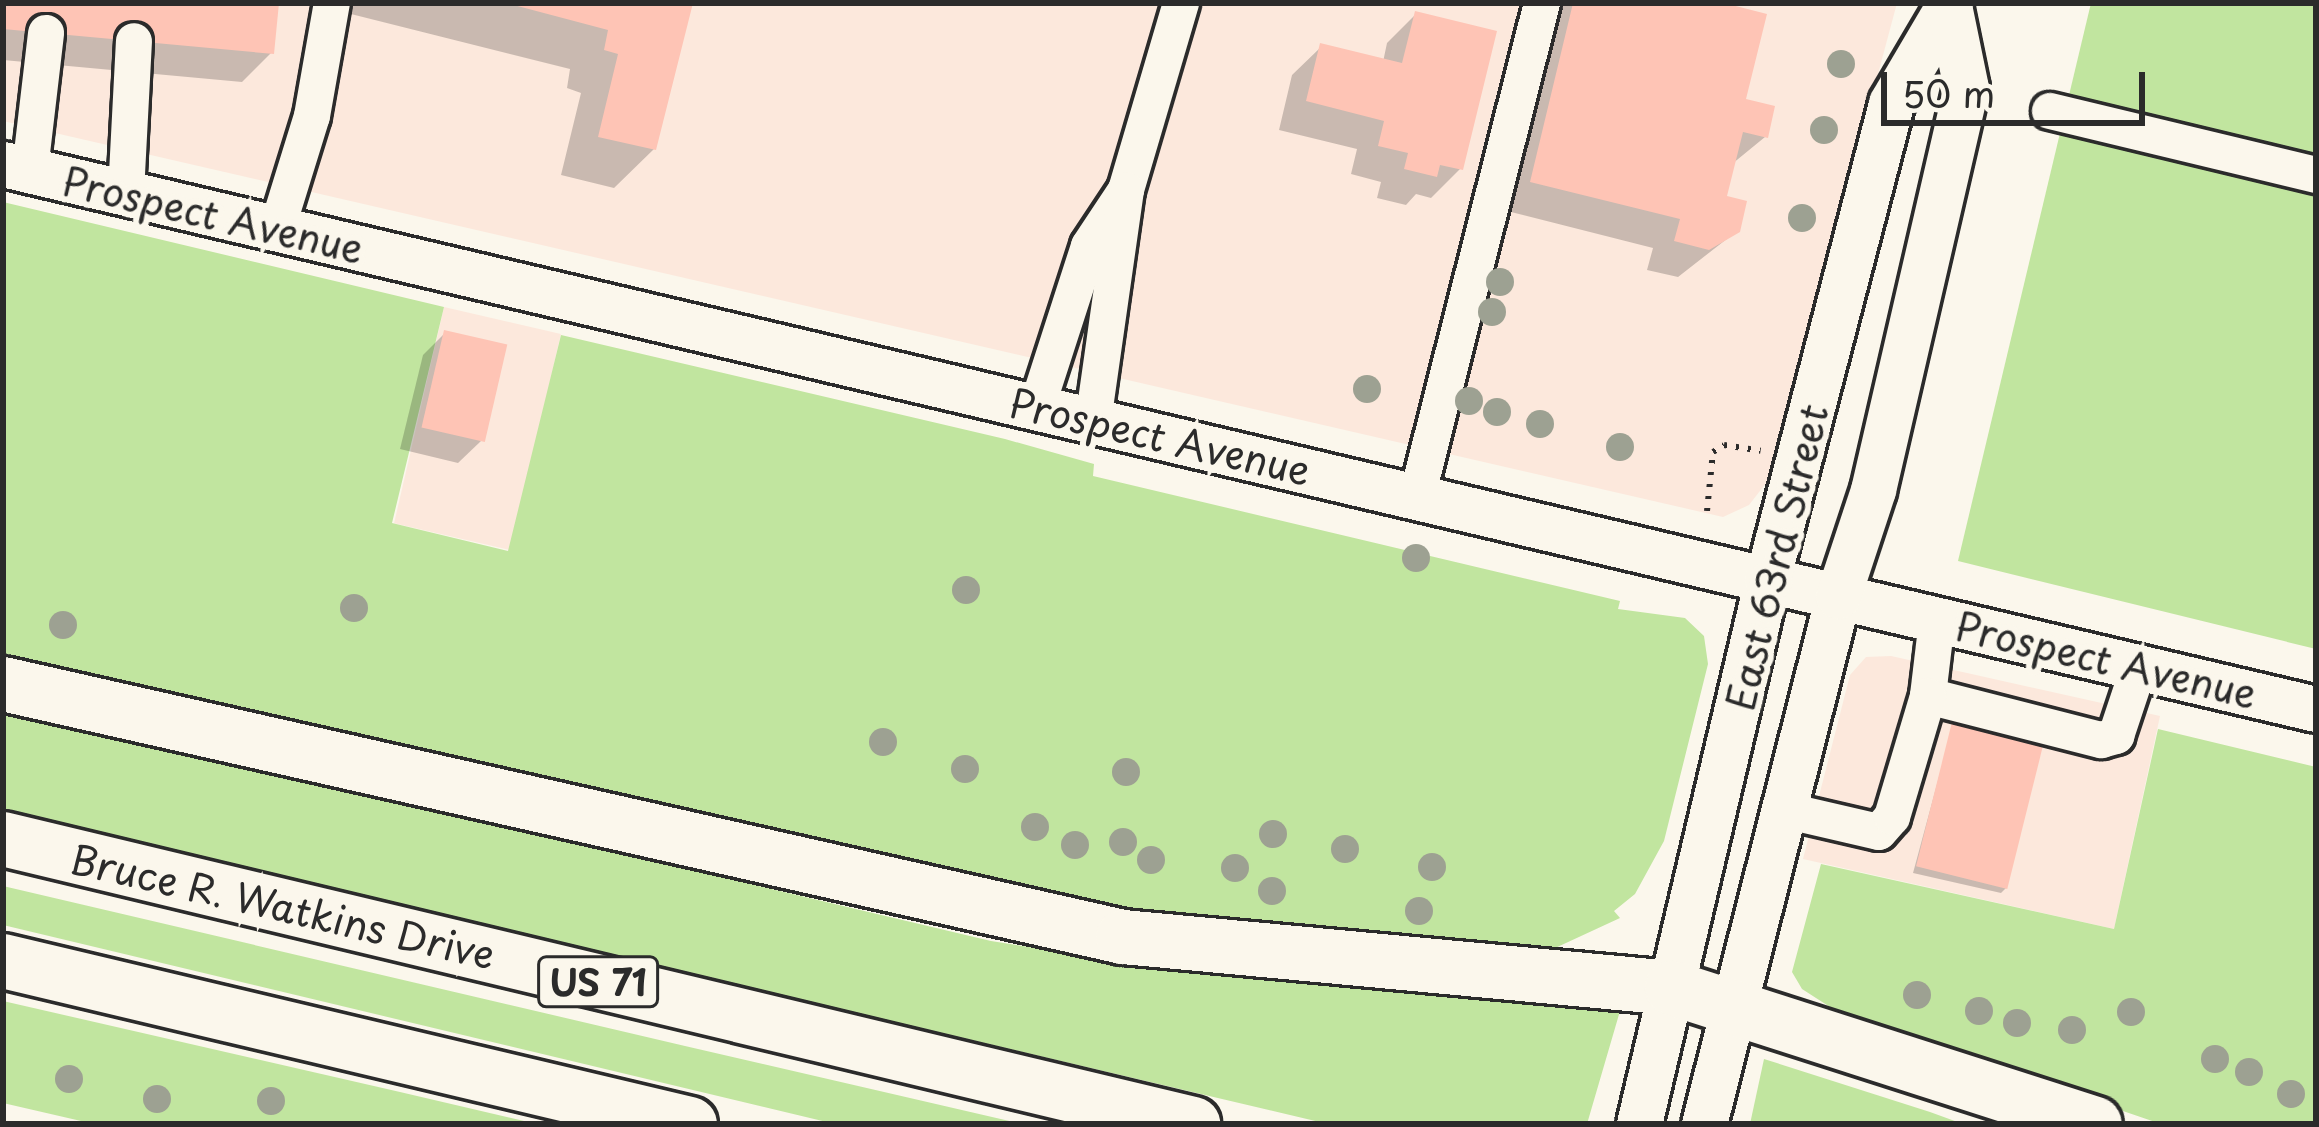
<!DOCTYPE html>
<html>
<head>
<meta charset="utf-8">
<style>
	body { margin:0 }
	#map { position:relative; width:2319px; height:1127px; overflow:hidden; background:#fbf7ec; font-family:"Playpen Sans",sans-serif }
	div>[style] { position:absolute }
	.built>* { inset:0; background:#fce8dc; transform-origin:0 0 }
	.green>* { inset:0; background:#c1e59f }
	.shadow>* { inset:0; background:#0003 }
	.building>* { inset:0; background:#fec4b5; transform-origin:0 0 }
	.path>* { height:6px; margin-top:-3px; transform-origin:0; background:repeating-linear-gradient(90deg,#2b2b2b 0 3px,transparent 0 12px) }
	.roads { filter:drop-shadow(3px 0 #2b2b2b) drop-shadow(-3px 0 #2b2b2b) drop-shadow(0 3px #2b2b2b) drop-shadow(0 -3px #2b2b2b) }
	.minor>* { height:36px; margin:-18px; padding:0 18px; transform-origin:18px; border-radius:18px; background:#fbf7ec }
	.major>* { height:45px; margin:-22.5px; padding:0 22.5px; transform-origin:22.5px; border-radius:22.5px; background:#fbf7ec }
	.highway>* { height:54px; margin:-27px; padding:0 27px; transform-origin:27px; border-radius:27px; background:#fbf7ec }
	.trees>* { width:28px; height:28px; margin:-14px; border-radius:50%; background:#9da192 }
	span { translate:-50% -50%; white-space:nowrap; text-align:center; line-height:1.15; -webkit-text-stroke:12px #fbf7ec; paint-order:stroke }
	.shield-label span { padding:3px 9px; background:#fbf7ec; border:3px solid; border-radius:9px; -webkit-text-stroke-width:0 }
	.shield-label { font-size:36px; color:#2b2b2b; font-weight:700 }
	.street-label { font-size:39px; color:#2b2b2b }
	.frame { position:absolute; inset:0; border:6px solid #2b2b2b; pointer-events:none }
	.scale { position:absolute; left:1881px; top:72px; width:264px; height:54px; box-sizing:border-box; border:6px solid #2b2b2b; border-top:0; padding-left:15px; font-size:36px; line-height:42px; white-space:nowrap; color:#2b2b2b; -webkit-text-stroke:9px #fbf7ec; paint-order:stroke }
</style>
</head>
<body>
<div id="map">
	<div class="built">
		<div style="clip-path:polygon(3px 3px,1897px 3px,1770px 478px,1749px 505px,1723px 517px,3px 121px)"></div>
		<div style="left:444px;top:307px;width:120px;height:222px;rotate:13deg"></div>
		<div style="clip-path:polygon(1891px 656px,2160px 716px,2114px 929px,1803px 859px,1850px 675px,1866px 657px)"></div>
	</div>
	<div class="green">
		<div style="clip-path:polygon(2091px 3px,2316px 3px,2316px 649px,1958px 561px)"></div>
		<div style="clip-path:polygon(3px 202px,444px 307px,392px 523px,508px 551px,561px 335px,1005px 439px,1094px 464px,1093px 476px,1620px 601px,1618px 609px,1685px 618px,1704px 636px,1708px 664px,1664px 841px,1635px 894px,1614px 911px,1620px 918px,1553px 949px,1120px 915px,3px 659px)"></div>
		<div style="clip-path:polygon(3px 707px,991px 941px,1210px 975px,1620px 1011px,1587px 1124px,1328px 1124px,3px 812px)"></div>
		<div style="clip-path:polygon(2158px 729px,2316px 767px,2316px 1124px,2161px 1124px,1844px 1016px,1802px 989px,1792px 972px,1821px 864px,2114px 929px)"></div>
		<div style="clip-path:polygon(3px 886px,685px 1046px,1022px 1124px,835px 1124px,3px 925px)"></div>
		<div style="clip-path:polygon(3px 1001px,400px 1092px,537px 1124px,94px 1124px,3px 1103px)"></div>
		<div style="clip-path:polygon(1764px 1059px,1930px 1112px,1963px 1124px,1750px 1124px)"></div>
	</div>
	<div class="shadow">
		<div style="clip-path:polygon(3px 3px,276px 3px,271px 53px,242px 82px,3px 60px)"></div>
		<div style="clip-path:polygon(333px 3px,690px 3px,654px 149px,614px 188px,561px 175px,581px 93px,567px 88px,570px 69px,331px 9px)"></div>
		<div style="clip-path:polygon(1553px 3px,1712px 3px,1742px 101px,1765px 137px,1732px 164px,1723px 198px,1737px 231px,1678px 277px,1647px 270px,1653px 248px,1503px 210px)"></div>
		<div style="clip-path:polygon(1416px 14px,1460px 169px,1431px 198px,1416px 194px,1406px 205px,1377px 198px,1381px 182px,1351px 174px,1357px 149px,1279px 130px,1292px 75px,1321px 47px,1383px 62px,1387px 43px)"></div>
		<div style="clip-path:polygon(445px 333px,481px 441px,458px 463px,400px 449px,423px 355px)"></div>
		<div style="clip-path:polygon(1956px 714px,2007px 887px,2001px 893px,1913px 873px)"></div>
	</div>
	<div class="building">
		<div style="clip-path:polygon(3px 3px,279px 3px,274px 54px,3px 29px)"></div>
		<div style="clip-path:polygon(506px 3px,693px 3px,656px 150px,598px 137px,618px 54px,604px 50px,608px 30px)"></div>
		<div style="clip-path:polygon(1573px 3px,1724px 3px,1767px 14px,1746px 99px,1775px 106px,1768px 138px,1743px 132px,1727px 196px,1747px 201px,1740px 232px,1709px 250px,1674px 241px,1680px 219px,1530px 182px)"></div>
		<div style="clip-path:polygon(1415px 11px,1497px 31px,1463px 170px,1440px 165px,1437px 177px,1404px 169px,1408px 153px,1378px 146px,1384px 121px,1306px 101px,1320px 43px,1402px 63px)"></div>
		<div style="left:444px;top:330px;width:65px;height:100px;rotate:13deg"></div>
		<div style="left:1955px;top:710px;width:94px;height:161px;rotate:14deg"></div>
	</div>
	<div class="path">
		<div style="left:1707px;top:511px;width:59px;rotate:-84.2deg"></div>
		<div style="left:1713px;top:452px;width:13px;rotate:-32deg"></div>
		<div style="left:1724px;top:445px;width:37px;rotate:9deg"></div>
	</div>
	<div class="roads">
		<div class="minor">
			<div style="left:2050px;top:111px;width:274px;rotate:13.5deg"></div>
			<div style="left:30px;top:170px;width:138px;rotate:-83.3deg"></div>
			<div style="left:1126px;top:190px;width:195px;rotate:-73.6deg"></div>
			<div style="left:126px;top:193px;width:152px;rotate:-87deg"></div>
			<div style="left:277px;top:229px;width:118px;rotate:-72.8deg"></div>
			<div style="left:312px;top:116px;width:115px;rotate:-80deg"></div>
			<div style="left:1037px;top:407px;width:169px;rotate:-72.1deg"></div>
			<div style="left:1089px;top:246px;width:67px;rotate:-56.5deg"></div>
			<div style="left:1126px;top:190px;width:233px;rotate:98.1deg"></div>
			<div style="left:1417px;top:497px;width:510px;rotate:-75.8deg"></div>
			<div style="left:1937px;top:620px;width:77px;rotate:96.8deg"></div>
			<div style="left:1928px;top:696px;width:179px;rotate:14.3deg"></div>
			<div style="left:2101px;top:740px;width:16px;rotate:-15deg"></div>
			<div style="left:2116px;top:736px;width:73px;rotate:-71.6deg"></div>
			<div style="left:1788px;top:811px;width:93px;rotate:13deg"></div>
			<div style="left:1879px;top:832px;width:20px;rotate:-49deg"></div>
			<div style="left:1892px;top:817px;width:126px;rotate:-73.4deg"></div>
		</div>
		<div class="major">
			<div style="left:3px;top:164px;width:2376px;rotate:13.26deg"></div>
			<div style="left:1639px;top:1124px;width:559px;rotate:-76.76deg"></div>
			<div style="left:1767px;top:580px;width:493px;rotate:-75.4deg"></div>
			<div style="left:1891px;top:103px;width:116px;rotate:-59.5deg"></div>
			<div style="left:1704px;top:1124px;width:545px;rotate:-75.76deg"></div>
			<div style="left:1838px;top:596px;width:112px;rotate:-71.7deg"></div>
			<div style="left:1873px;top:490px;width:413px;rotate:-77deg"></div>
			<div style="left:1966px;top:88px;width:85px;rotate:-101.6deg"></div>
		</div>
		<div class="highway">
			<div style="left:3px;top:684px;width:1148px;rotate:12.73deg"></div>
			<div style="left:1123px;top:937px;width:551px;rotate:5.31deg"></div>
			<div style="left:1672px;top:988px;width:444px;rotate:17.8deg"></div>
			<div style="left:3px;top:839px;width:1224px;rotate:13.47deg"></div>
			<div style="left:3px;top:961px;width:706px;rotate:13.35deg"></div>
		</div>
	</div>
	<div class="trees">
		<div style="left:1841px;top:64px"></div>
		<div style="left:1824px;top:130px"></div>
		<div style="left:1802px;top:218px"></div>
		<div style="left:1500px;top:282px"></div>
		<div style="left:1492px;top:312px"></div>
		<div style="left:1367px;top:389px"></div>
		<div style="left:1469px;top:401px"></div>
		<div style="left:1497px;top:412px"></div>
		<div style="left:1540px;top:424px"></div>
		<div style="left:1620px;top:447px"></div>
		<div style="left:1416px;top:558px"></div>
		<div style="left:966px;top:590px"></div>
		<div style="left:354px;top:608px"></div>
		<div style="left:63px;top:625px"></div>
		<div style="left:883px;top:742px"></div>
		<div style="left:965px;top:769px"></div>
		<div style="left:1126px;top:772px"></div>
		<div style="left:1035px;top:827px"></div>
		<div style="left:1273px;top:834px"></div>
		<div style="left:1123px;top:842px"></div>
		<div style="left:1075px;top:845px"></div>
		<div style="left:1345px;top:849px"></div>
		<div style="left:1151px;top:860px"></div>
		<div style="left:1432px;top:867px"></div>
		<div style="left:1235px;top:868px"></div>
		<div style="left:1272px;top:891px"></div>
		<div style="left:1419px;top:911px"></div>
		<div style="left:1917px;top:995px"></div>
		<div style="left:1979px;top:1011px"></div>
		<div style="left:2131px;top:1012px"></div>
		<div style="left:2017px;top:1023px"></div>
		<div style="left:2072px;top:1030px"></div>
		<div style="left:2215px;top:1059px"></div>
		<div style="left:2249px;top:1072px"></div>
		<div style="left:69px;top:1079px"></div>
		<div style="left:2291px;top:1094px"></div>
		<div style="left:157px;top:1099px"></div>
		<div style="left:271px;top:1101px"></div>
	</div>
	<div class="shield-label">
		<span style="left:598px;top:982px">US 71</span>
	</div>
	<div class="street-label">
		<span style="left:213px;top:214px;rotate:13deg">Prospect Avenue</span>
		<span style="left:1160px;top:436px;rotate:13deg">Prospect Avenue</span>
		<span style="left:1776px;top:557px;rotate:-76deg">East 63rd Street</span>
		<span style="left:2106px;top:659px;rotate:13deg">Prospect Avenue</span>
		<span style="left:283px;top:906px;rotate:13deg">Bruce R. Watkins Drive</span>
	</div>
	<div class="frame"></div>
	<div class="scale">50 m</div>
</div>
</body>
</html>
